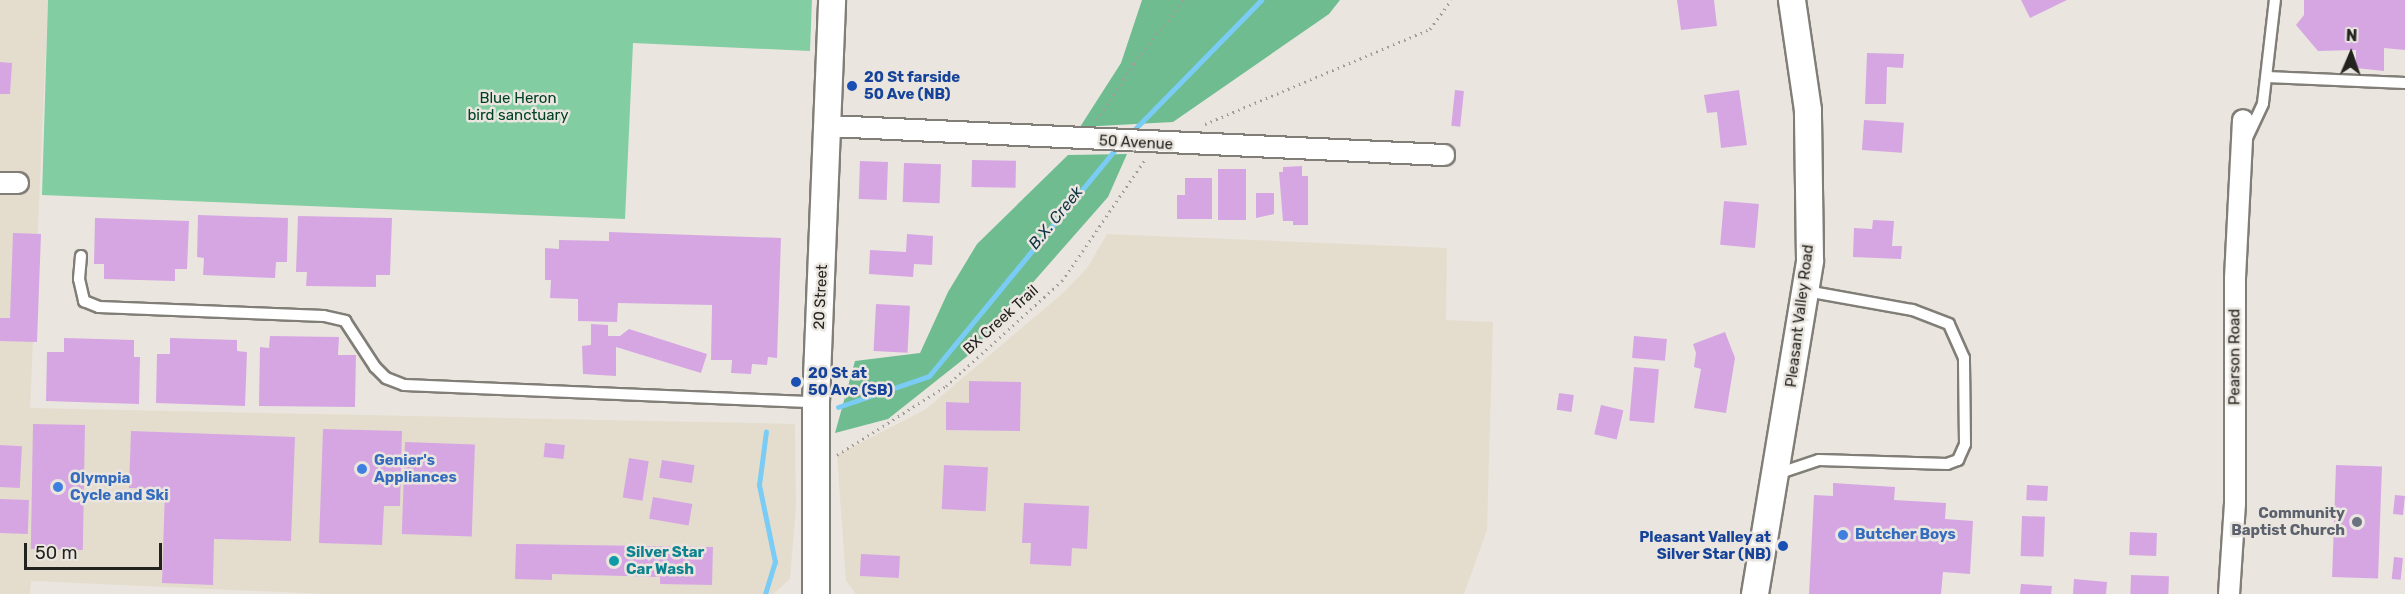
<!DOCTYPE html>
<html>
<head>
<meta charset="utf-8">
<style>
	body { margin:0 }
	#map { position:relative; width:2405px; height:594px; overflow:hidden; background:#eae6df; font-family:Rubik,sans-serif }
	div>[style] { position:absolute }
	.built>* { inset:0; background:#e4ddce }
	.green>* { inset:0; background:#83cda2 }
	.forest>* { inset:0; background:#6fbc91 }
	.stream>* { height:5px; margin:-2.5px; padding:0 2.5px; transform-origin:2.5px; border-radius:2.5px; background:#7accf5 }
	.building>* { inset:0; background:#d6a6e3; transform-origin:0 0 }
	.path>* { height:3px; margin-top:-1.5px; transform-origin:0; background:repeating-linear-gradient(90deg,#a09d98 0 1.5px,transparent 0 6px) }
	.roads { filter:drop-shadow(2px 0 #817e77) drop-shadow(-2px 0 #817e77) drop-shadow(0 2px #817e77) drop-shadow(0 -2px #817e77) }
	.service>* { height:10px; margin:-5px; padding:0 5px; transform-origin:5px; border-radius:5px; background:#fff }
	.minor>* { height:20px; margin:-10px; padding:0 10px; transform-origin:10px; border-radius:10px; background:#fff }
	.tertiary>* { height:26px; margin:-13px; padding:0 13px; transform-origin:13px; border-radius:13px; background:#fff }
	.dots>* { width:16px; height:16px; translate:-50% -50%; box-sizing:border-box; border:3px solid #eae6df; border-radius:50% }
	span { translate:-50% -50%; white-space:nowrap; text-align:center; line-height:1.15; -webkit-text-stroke:5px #eae6df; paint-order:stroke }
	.transit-label { font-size:15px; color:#164399; font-weight:700 }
	.left { translate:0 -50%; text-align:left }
	.right { translate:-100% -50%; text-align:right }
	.park-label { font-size:15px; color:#004025 }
	.street-label { font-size:15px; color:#23221f }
	.shop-label { font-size:15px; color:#366cbe; font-weight:700 }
	.worship-label { font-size:15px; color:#5b616d; font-weight:700 }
	.culture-label { font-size:15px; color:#0d838f; font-weight:700 }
	.water-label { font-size:16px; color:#0d3344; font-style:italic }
	.north { position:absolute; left:2321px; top:24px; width:60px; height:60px; -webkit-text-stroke:4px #eae6df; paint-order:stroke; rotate:2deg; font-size:16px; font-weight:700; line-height:24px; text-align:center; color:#23221f }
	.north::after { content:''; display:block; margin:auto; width:21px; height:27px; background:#23221f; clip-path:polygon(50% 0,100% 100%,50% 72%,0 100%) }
	.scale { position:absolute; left:24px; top:543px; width:138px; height:27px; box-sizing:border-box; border:3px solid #23221f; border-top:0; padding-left:8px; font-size:18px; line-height:21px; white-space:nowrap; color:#23221f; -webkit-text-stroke:4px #eae6df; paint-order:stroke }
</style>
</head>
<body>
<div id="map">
	<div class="built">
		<div style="clip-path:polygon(0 0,48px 0,30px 408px,795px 424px,796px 506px,790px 579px,773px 594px,325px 594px,31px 581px,30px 594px,0 594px)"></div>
		<div style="clip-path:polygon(1107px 234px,1447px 248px,1446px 320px,1493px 322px,1487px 530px,1464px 594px,856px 594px,846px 581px,837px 455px,926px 409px,1064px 292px,1087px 268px)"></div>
	</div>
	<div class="green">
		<div style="clip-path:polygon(48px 0,812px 0,810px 51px,633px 43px,625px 219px,42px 195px)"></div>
	</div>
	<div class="forest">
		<div style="clip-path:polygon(1142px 0,1340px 0,1329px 14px,1173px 122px,1080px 127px,1121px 63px)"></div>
		<div style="clip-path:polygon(1127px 154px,1108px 197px,970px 354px,888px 419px,835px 433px,855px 361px,920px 353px,948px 292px,977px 244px,1068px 155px)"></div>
	</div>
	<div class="stream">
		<div style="left:1129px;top:135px;width:189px;rotate:-45.6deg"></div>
		<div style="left:838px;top:407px;width:96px;rotate:-18.8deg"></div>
		<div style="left:929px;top:376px;width:298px;rotate:-50.6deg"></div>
		<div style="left:765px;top:594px;width:34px;rotate:-73deg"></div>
		<div style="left:775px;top:562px;width:79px;rotate:-101.7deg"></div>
		<div style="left:759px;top:485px;width:54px;rotate:-82.6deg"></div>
	</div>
	<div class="building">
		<div style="clip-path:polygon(1677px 0,1714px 0,1717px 26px,1681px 30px)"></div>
		<div style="clip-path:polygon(2021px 0,2067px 0,2030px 18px)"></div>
		<div style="clip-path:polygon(2304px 0,2405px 0,2405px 50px,2384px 48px,2384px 71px,2356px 68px,2356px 50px,2318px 51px,2296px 25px,2304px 15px)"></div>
		<div style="clip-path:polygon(1867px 53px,1904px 54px,1903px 68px,1887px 67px,1886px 104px,1865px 104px)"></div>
		<div style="clip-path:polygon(0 62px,12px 63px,10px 94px,0 94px)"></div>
		<div style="left:1455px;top:90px;width:9px;height:36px;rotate:6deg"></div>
		<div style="clip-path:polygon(1739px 90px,1747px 145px,1721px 148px,1717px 112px,1707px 113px,1704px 95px)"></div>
		<div style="left:1864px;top:120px;width:40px;height:30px;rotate:4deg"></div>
		<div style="left:972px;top:160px;width:44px;height:27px;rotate:1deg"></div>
		<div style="left:860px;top:161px;width:28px;height:38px;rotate:2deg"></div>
		<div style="left:904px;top:163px;width:37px;height:39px;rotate:2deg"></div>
		<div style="clip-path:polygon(1302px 166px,1302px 176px,1308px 176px,1308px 225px,1293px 225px,1293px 221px,1283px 221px,1279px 172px,1283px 172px,1283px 167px)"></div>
		<div style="left:1218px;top:169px;width:28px;height:51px"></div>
		<div style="clip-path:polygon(1185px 178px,1212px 178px,1212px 219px,1177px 219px,1177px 195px,1185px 195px)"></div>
		<div style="clip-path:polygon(1256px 193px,1274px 193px,1274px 214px,1256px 218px)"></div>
		<div style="left:1724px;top:201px;width:35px;height:44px;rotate:5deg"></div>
		<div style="clip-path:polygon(198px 215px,288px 218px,287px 262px,276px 262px,275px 278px,203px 275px,204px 258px,197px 257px)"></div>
		<div style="clip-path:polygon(298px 216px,392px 218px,390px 275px,376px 275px,376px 287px,306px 286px,307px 272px,296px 272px)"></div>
		<div style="clip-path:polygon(95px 218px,189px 221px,187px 269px,175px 269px,175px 281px,104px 279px,104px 264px,94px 264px)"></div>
		<div style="clip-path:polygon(1873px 220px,1894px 221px,1892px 246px,1902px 246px,1901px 259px,1853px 257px,1854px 228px,1872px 229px)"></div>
		<div style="clip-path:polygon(609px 232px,781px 238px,777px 358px,768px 357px,767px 365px,752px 364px,751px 374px,731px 373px,732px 360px,711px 360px,712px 305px,618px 303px,617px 322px,578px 321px,578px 299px,550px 298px,551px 280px,545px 280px,545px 248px,559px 249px,559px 240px,609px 241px)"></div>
		<div style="clip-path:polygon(13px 233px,41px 234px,37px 342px,0 341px,0 318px,10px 318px)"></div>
		<div style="clip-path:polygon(907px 234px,933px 236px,932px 265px,914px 264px,913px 277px,869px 274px,870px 250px,906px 252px)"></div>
		<div style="left:876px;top:304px;width:34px;height:47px;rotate:3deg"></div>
		<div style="clip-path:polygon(591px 324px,608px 325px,608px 336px,620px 336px,629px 329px,707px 354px,701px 373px,616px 347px,616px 376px,583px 374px,582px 346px,591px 345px)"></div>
		<div style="clip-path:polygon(1725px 332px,1735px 358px,1726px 413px,1694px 408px,1701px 369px,1694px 367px,1696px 353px,1693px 344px)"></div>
		<div style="clip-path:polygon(270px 336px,339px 337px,338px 355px,356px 355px,355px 407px,259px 406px,260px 347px,269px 348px)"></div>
		<div style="left:1634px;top:336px;width:33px;height:22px;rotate:5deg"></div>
		<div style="clip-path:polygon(64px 338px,134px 340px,134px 357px,140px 357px,139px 404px,46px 401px,47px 352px,64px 352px)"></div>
		<div style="clip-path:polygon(170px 338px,237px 340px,237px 351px,247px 352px,245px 406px,156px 403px,157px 354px,170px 354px)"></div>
		<div style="left:1634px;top:367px;width:25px;height:54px;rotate:5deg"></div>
		<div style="clip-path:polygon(969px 381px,1021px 382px,1020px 431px,946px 430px,946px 402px,969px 403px)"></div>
		<div style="left:1559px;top:393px;width:15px;height:17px;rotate:8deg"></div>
		<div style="left:1601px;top:405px;width:23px;height:30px;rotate:13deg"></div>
		<div style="left:33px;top:424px;width:52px;height:125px;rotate:1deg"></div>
		<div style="clip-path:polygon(323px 429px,402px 431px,400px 506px,384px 506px,382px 545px,319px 543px)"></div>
		<div style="clip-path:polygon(131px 431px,295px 437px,291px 541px,214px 539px,213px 585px,162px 583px,165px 489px,129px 488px)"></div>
		<div style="left:405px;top:442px;width:70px;height:92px;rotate:2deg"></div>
		<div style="left:545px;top:443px;width:20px;height:14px;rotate:6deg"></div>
		<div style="left:0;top:445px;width:22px;height:42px;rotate:3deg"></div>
		<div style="left:629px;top:458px;width:20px;height:40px;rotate:9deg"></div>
		<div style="left:662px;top:460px;width:33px;height:18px;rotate:9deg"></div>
		<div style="left:944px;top:465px;width:44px;height:44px;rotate:3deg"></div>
		<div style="left:2336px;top:465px;width:46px;height:112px;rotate:2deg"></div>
		<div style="clip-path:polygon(1833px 483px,1895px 487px,1894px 500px,1946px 503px,1945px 519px,1973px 521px,1970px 574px,1943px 572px,1941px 594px,1809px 594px,1814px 495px,1833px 496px)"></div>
		<div style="left:2027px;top:485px;width:21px;height:15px;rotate:3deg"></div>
		<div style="left:2395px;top:495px;width:10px;height:19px;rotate:6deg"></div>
		<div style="left:653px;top:497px;width:40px;height:22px;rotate:10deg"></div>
		<div style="left:0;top:499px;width:29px;height:34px;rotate:2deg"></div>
		<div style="clip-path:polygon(1024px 503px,1089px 506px,1087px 549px,1072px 548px,1071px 566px,1030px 564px,1031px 543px,1022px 543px)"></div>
		<div style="left:2022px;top:516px;width:23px;height:40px;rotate:2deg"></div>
		<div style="left:2130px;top:532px;width:27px;height:23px;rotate:2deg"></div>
		<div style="clip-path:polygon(516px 544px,713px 547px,712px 585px,660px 584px,660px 577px,552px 574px,552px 580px,515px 579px)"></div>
		<div style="left:861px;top:554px;width:39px;height:22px;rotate:3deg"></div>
		<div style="left:2394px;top:557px;width:9px;height:22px;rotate:6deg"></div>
		<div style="left:2131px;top:575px;width:38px;height:19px;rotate:2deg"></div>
		<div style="clip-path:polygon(2074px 579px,2107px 582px,2106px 594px,2073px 594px)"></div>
		<div style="clip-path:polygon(2021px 584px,2052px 586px,2051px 594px,2020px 594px)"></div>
	</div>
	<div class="path">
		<div style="left:1097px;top:120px;width:68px;rotate:-57deg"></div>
		<div style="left:1134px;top:63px;width:80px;rotate:-51.6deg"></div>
		<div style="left:1205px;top:124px;width:244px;rotate:-22.9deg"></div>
		<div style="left:1430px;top:29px;width:36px;rotate:-54deg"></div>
		<div style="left:837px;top:455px;width:129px;rotate:-32.3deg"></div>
		<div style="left:946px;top:386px;width:156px;rotate:-42.2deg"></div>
		<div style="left:1062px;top:281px;width:147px;rotate:-55.6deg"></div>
	</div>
	<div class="roads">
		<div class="service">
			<div style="left:2267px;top:77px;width:138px;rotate:2.5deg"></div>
			<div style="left:2247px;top:138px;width:38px;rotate:-65deg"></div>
			<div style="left:2263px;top:103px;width:104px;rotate:-83.4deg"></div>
			<div style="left:81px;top:256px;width:23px;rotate:95deg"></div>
			<div style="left:79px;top:279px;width:23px;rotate:77deg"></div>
			<div style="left:84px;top:301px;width:16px;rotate:22deg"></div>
			<div style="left:99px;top:307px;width:225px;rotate:2.3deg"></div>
			<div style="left:324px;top:316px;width:22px;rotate:13deg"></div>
			<div style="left:345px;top:321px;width:55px;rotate:56.9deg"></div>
			<div style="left:375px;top:367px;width:16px;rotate:45deg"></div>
			<div style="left:386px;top:378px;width:19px;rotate:21deg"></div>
			<div style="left:404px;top:385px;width:411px;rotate:2.4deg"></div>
			<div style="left:1777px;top:474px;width:44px;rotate:-18.4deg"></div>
			<div style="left:1819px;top:460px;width:128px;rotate:1.8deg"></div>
			<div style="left:1947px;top:464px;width:12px;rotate:-20deg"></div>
			<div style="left:1958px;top:460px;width:17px;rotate:-66deg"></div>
			<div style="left:1965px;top:444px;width:86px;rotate:-90.7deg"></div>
			<div style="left:1964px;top:358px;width:37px;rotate:-114deg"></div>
			<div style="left:1949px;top:324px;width:40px;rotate:-159deg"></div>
			<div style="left:1912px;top:310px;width:108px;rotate:-169.8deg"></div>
		</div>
		<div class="minor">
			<div style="left:829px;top:126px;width:616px;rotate:2.7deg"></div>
			<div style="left:0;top:183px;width:18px"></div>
			<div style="left:2229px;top:594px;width:91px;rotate:-86.2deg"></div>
			<div style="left:2235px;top:503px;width:225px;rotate:-90deg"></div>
			<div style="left:2235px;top:278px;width:158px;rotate:-87.1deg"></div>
		</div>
		<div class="tertiary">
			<div style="left:816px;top:594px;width:192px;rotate:-90deg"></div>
			<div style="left:816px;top:402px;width:402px;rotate:-87.7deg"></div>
			<div style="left:1755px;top:594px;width:338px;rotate:-80.6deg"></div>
			<div style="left:1810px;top:260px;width:150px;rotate:-90.8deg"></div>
			<div style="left:1808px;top:110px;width:111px;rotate:-98.3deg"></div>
		</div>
	</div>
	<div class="dots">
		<div style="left:852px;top:86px;background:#1a4fb4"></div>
		<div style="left:796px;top:382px;background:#1a4fb4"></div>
		<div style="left:362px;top:469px;background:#3f7fe0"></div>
		<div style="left:58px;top:487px;background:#3f7fe0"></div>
		<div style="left:2357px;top:522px;background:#6b7280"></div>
		<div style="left:1843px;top:535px;background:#3f7fe0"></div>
		<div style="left:1783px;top:546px;background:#1a4fb4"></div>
		<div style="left:614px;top:561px;background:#0f9aa8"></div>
	</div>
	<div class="transit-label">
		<span class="left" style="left:864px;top:86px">20 St farside<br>50 Ave (NB)</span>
		<span class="left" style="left:808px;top:382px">20 St at<br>50 Ave (SB)</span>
		<span class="right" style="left:1771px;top:546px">Pleasant Valley at<br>Silver Star (NB)</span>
	</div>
	<div class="park-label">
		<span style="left:518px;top:107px">Blue Heron<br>bird sanctuary</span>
	</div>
	<div class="street-label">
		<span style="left:1136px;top:143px;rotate:3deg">50 Avenue</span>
		<span style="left:821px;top:297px;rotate:-87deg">20 Street</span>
		<span style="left:1800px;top:316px;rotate:-83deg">Pleasant Valley Road</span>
		<span style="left:1001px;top:320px;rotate:-42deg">BX Creek Trail</span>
		<span style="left:2235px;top:357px;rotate:-90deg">Pearson Road</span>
	</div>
	<div class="shop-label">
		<span class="left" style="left:374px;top:469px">Genier's<br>Appliances</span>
		<span class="left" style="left:70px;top:487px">Olympia<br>Cycle and Ski</span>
		<span class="left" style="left:1855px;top:535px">Butcher Boys</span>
	</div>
	<div class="worship-label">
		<span class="right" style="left:2345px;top:522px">Community<br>Baptist Church</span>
	</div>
	<div class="culture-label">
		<span class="left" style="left:626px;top:561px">Silver Star<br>Car Wash</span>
	</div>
	<div class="water-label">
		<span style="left:1056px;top:218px;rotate:-51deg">B.X. Creek</span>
	</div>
	<div class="north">N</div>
	<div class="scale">50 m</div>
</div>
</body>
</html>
